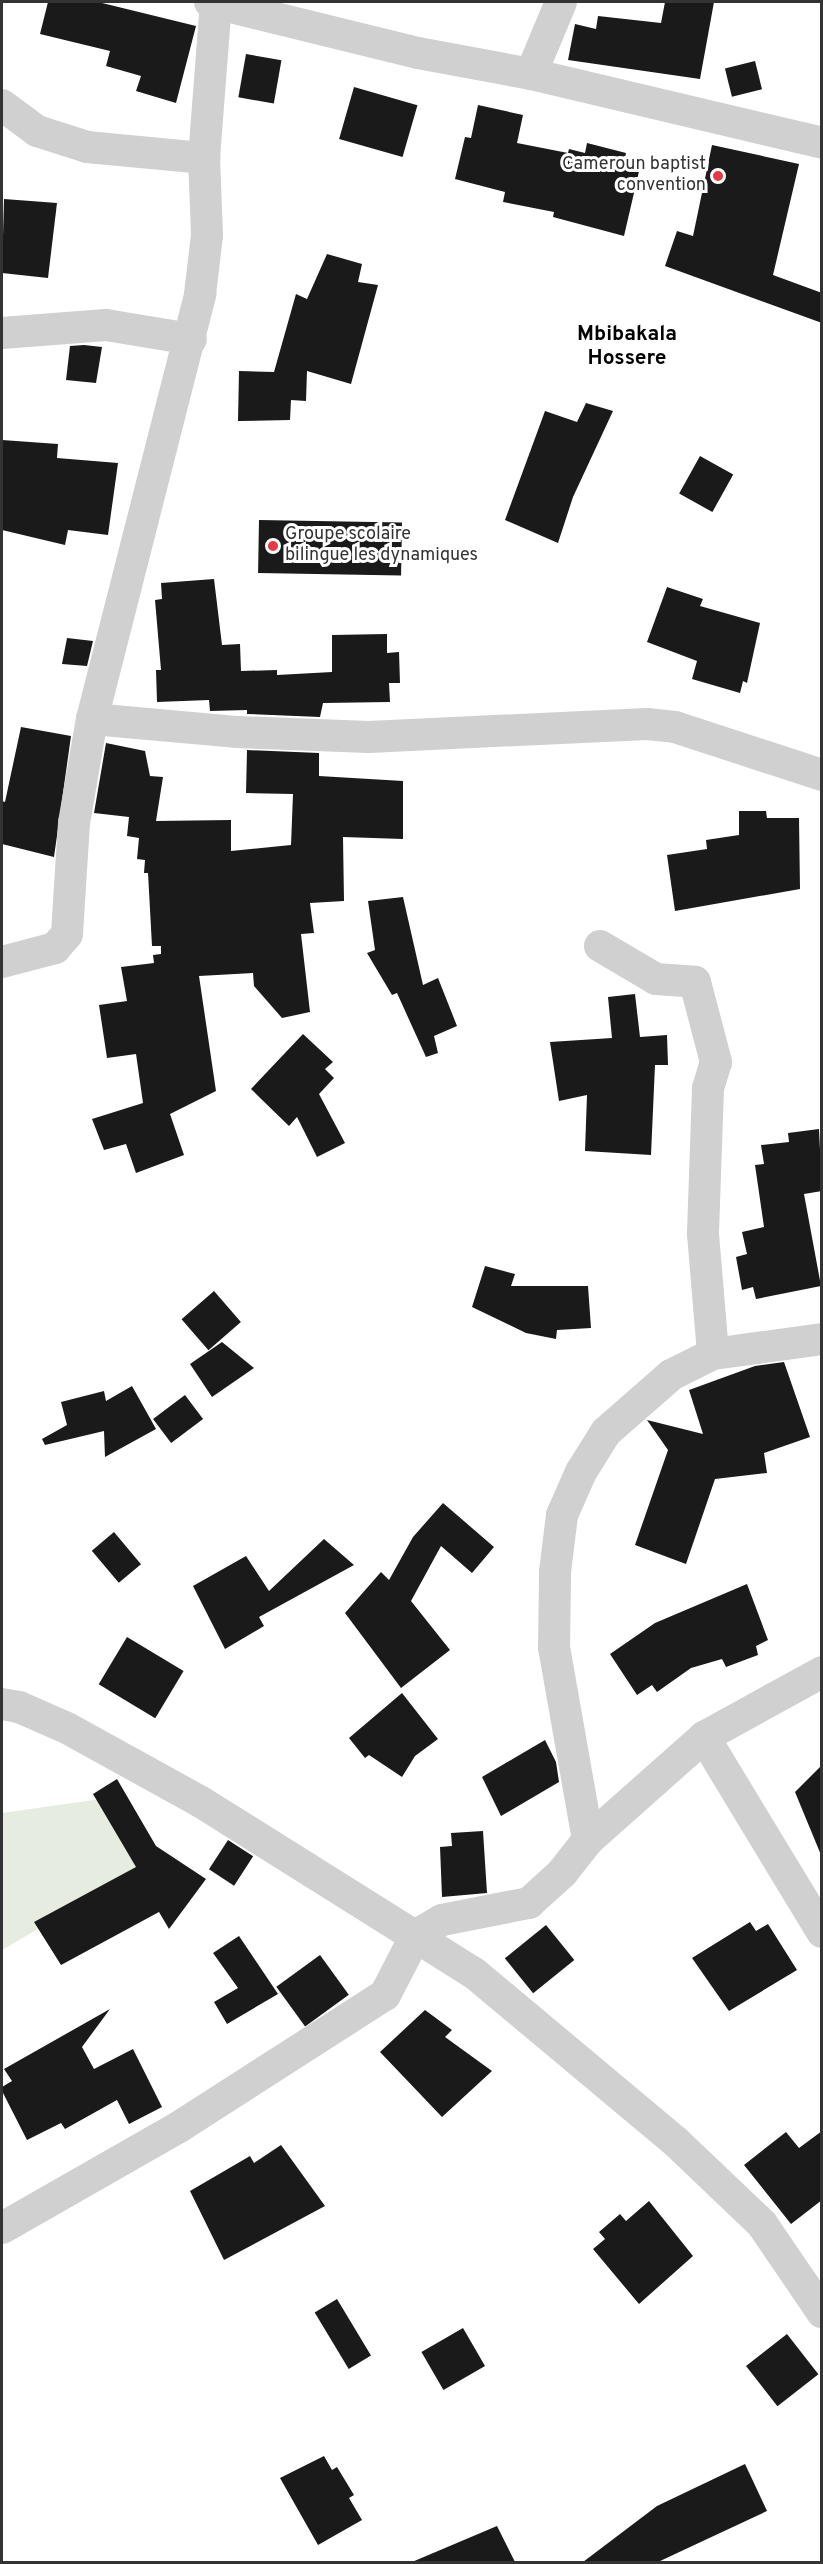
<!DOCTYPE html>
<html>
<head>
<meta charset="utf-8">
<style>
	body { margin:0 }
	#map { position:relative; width:823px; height:2564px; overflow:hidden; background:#fff; font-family:Overpass,sans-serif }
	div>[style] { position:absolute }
	.green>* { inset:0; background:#e6ecdf }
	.building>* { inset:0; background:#1a1a1a; transform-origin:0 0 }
	.minor>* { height:32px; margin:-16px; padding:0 16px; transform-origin:16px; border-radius:16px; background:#d0d0d0 }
	.dots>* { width:16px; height:16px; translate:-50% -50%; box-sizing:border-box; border:3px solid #fff; border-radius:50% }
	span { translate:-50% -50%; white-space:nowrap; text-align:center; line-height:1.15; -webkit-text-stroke:6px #fff; paint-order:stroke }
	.poi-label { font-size:18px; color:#333 }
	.right { translate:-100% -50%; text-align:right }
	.left { translate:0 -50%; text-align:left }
	.quarter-label { font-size:21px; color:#000; font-weight:700 }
	.frame { position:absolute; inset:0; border:3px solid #333; pointer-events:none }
</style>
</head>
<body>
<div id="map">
	<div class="green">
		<div style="clip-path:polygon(122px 1796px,138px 1871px,2px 1950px,2px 1813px)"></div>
	</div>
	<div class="building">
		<div style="clip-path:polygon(48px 2px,98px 2px,196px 26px,176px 103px,136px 91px,141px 76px,106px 66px,110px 51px,40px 34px)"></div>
		<div style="clip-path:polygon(665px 2px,714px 2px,700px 79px,568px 60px,575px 24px,596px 29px,598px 16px,661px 23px)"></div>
		<div style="left:246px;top:54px;width:36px;height:44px;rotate:10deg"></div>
		<div style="left:755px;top:61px;width:29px;height:31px;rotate:76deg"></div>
		<div style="left:354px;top:87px;width:66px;height:54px;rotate:16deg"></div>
		<div style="clip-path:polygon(478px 105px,523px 115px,517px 143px,568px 153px,569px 149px,585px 153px,587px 143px,626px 153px,624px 162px,640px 167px,624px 236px,553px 217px,554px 212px,503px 202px,505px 192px,455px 179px,465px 137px,471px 138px)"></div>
		<div style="clip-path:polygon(712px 145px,799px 164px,773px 275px,822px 293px,822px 323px,665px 266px,677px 231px,693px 236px)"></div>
		<div style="clip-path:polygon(4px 199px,57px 203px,48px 278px,2px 273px)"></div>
		<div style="clip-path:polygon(327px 254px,362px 264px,358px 282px,378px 285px,351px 384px,307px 371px,306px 401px,291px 400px,290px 420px,238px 421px,239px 371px,274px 372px,296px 294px,307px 299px)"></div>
		<div style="clip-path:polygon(84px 345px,102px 347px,96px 383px,66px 380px,70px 346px)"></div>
		<div style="clip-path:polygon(586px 403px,613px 411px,573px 497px,558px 543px,505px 520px,545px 411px,577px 422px)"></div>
		<div style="clip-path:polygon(2px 440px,58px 444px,57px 458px,118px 463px,108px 535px,68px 530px,65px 545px,2px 530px)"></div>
		<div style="left:700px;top:456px;width:38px;height:43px;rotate:29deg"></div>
		<div style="left:259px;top:520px;width:143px;height:53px;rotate:1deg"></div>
		<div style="clip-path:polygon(214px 579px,222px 645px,240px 644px,241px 671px,277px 670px,277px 675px,332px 672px,332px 635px,387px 634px,387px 653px,399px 652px,400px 683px,389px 683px,390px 702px,323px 703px,320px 717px,247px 714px,247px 710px,210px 711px,209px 700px,157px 702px,156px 670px,161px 670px,155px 600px,162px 599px,161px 583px)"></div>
		<div style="clip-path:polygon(667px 587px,703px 599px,700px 606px,760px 623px,747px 683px,743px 681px,740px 693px,692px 679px,697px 661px,647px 642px)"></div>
		<div style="clip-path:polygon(67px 638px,93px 641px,87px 666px,62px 664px)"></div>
		<div style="clip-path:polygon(21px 727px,71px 736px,54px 857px,2px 844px,2px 801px,5px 802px)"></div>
		<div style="clip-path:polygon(106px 743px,145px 751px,150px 776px,163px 777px,156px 821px,231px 820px,231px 851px,291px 845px,293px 794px,246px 793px,247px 750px,319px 753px,319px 776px,403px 781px,403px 839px,343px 837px,344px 901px,310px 903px,314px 933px,301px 934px,310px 1012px,282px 1018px,254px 986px,253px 973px,199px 976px,216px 1091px,170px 1114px,184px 1155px,136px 1173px,126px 1144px,104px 1150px,92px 1119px,143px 1103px,136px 1054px,107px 1058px,99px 1005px,127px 1001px,121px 967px,154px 963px,153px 955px,161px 954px,161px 946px,152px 946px,148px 873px,144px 873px,145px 860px,137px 859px,139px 838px,127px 836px,129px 817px,94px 813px)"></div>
		<div style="clip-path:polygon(739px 811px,766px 811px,767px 818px,799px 818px,800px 889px,675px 911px,667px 855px,707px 849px,706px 840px,739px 835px)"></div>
		<div style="clip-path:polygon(403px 897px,423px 985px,438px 978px,457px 1026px,434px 1036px,438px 1053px,426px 1057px,397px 993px,392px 995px,367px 953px,375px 950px,368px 901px)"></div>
		<div style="clip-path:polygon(635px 994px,640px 1037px,667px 1035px,668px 1065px,655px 1065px,651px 1155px,585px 1151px,587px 1095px,559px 1101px,550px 1042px,612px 1038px,608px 997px)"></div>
		<div style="clip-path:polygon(303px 1034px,333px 1062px,325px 1069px,334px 1078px,319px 1094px,345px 1143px,317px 1157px,297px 1117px,289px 1126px,251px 1089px)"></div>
		<div style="clip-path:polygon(819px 1129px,822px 1191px,804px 1194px,821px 1286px,756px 1299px,753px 1287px,742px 1290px,736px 1257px,747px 1254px,742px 1232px,764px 1227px,755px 1165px,764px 1164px,761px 1145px,789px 1142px,788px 1133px)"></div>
		<div style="clip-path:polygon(485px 1266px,515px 1274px,511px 1286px,588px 1286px,591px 1328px,557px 1330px,556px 1339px,526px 1333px,472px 1307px)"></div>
		<div style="left:214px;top:1291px;width:41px;height:43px;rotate:49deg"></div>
		<div style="clip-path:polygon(222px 1342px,254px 1368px,212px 1397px,190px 1364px)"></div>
		<div style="clip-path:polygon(784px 1362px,810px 1437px,764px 1453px,767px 1473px,715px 1479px,686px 1564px,635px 1545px,668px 1450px,647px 1420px,703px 1434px,689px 1390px,755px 1366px)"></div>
		<div style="clip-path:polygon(132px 1386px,156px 1429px,105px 1457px,104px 1431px,45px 1445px,42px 1439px,67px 1425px,61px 1402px,104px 1391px,106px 1401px)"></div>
		<div style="left:185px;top:1395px;width:30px;height:40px;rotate:53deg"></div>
		<div style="clip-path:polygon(443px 1503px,494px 1547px,472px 1573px,441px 1546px,411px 1601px,450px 1650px,401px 1688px,345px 1613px,381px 1572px,389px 1580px,413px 1537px)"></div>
		<div style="left:114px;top:1532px;width:42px;height:29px;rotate:50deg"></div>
		<div style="clip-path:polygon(324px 1539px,354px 1565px,259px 1617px,264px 1626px,225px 1649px,193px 1586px,246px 1556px,269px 1591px)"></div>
		<div style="clip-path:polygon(747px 1584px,768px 1640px,756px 1646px,758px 1655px,726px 1667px,722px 1659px,691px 1668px,657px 1692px,652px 1685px,637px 1695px,610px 1654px,655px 1623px)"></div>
		<div style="left:127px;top:1637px;width:66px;height:55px;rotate:31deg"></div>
		<div style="clip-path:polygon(402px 1693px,438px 1739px,415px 1756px,402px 1777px,369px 1755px,365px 1758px,349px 1738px)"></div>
		<div style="clip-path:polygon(545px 1740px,556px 1762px,559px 1782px,501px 1816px,482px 1777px)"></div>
		<div style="clip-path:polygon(822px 1765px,822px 1855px,821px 1855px,795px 1792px)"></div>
		<div style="clip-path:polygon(117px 1779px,156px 1846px,206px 1879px,169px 1929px,159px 1912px,61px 1965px,34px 1922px,136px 1867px,93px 1794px)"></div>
		<div style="clip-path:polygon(483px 1831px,487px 1893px,442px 1897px,440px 1847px,452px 1846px,451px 1833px)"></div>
		<div style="left:228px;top:1840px;width:30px;height:35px;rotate:33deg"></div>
		<div style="clip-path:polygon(750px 1922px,756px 1931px,768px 1924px,797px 1970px,729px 2011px,692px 1958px)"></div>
		<div style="left:546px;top:1925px;width:45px;height:53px;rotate:51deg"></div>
		<div style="clip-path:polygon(239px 1936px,278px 1994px,227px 2024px,214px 2002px,238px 1988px,213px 1953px)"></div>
		<div style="left:320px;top:1955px;width:49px;height:54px;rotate:54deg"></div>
		<div style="clip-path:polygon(110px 2009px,82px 2047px,94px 2069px,133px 2049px,162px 2107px,129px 2124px,117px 2100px,65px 2129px,61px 2123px,27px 2140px,2px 2091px,2px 2087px,12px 2081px,4px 2069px)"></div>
		<div style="clip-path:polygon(425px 2010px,452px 2030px,445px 2037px,492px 2071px,442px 2117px,380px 2052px)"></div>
		<div style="clip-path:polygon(822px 2131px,822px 2200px,791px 2224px,744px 2165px,786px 2132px,799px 2148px)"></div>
		<div style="clip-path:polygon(281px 2145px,325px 2206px,224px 2260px,190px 2191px,250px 2156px,254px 2163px)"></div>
		<div style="clip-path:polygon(649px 2201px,693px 2256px,639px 2304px,593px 2249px,605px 2239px,599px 2232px,620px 2214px,626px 2221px)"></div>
		<div style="left:337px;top:2299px;width:66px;height:26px;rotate:59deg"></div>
		<div style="left:463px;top:2328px;width:44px;height:48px;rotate:60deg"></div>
		<div style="left:787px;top:2334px;width:51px;height:52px;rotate:52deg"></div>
		<div style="clip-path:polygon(324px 2456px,332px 2470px,337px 2467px,354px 2495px,349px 2498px,362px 2520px,318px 2545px,280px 2478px)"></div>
		<div style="clip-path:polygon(745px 2464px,767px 2511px,658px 2562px,583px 2562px,657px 2506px)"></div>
		<div style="clip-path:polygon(497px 2526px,515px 2562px,412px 2562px)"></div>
	</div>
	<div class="minor">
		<div style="left:210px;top:2px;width:214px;rotate:13.8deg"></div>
		<div style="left:418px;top:53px;width:115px;rotate:10.5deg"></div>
		<div style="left:531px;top:74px;width:299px;rotate:13.3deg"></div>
		<div style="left:531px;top:74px;width:78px;rotate:-67.4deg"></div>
		<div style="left:2px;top:105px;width:44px;rotate:36.6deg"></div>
		<div style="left:37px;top:131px;width:52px;rotate:17.7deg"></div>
		<div style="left:87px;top:147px;width:118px;rotate:5.4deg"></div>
		<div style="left:2px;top:333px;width:104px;rotate:-4.4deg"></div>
		<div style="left:106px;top:325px;width:86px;rotate:9.4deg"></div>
		<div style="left:92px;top:719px;width:147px;rotate:5.1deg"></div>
		<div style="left:238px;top:732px;width:131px;rotate:2.2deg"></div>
		<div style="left:369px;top:737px;width:278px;rotate:-2.7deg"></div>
		<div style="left:647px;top:724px;width:28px;rotate:6deg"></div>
		<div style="left:675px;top:727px;width:155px;rotate:18.1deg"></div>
		<div style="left:600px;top:946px;width:65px;rotate:30.5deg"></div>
		<div style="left:656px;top:979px;width:39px;rotate:4deg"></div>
		<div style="left:695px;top:982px;width:83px;rotate:75.3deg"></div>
		<div style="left:716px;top:1062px;width:28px;rotate:107deg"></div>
		<div style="left:708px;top:1089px;width:145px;rotate:92deg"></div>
		<div style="left:703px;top:1234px;width:120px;rotate:85.2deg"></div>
		<div style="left:2px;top:962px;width:55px;rotate:-14.8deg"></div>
		<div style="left:55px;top:948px;width:18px;rotate:-49deg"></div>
		<div style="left:67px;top:934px;width:111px;rotate:-86.4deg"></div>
		<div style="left:74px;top:823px;width:106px;rotate:-80.2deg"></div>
		<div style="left:92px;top:719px;width:439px;rotate:-75.7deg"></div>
		<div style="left:200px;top:294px;width:59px;rotate:-83.2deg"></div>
		<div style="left:207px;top:235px;width:77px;rotate:-92.2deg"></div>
		<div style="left:204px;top:158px;width:156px;rotate:-85.6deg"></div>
		<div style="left:2px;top:1704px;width:17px;rotate:10deg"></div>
		<div style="left:19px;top:1707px;width:52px;rotate:23.6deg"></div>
		<div style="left:67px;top:1728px;width:153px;rotate:28.9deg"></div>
		<div style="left:201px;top:1802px;width:322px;rotate:32.1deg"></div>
		<div style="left:474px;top:1973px;width:263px;rotate:39.9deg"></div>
		<div style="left:676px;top:2142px;width:119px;rotate:43.6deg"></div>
		<div style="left:762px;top:2224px;width:107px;rotate:55.7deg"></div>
		<div style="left:704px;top:1737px;width:135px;rotate:-28.8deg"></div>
		<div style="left:588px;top:1840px;width:195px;rotate:-100deg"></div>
		<div style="left:554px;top:1648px;width:76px;rotate:-89.2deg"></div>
		<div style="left:555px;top:1572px;width:57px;rotate:-83deg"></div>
		<div style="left:562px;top:1515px;width:47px;rotate:-66.2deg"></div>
		<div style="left:581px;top:1472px;width:47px;rotate:-58deg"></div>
		<div style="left:606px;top:1432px;width:86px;rotate:-41.2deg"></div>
		<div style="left:671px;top:1375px;width:47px;rotate:-26.6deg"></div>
		<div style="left:713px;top:1354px;width:110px;rotate:-7.8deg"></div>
		<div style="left:2px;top:2228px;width:204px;rotate:-29.7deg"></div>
		<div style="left:179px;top:2127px;width:245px;rotate:-32.7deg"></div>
		<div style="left:385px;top:1995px;width:68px;rotate:-62.7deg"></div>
		<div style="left:416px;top:1935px;width:30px;rotate:-30deg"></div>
		<div style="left:442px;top:1920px;width:89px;rotate:-11.1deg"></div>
		<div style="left:529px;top:1903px;width:45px;rotate:-42.3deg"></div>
		<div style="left:562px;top:1873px;width:42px;rotate:-51.8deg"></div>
		<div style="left:588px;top:1840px;width:155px;rotate:-41.6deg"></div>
		<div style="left:704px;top:1737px;width:228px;rotate:58.8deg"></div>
	</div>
	<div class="dots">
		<div style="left:718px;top:176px;background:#e63946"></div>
		<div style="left:273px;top:546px;background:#e63946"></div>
	</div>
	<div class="poi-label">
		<span class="right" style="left:706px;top:176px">Cameroun baptist<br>convention</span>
		<span class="left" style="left:285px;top:546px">Groupe scolaire<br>bilingue les dynamiques</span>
	</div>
	<div class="quarter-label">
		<span style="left:627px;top:347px">Mbibakala<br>Hossere</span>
	</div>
	<div class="frame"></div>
</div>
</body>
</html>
